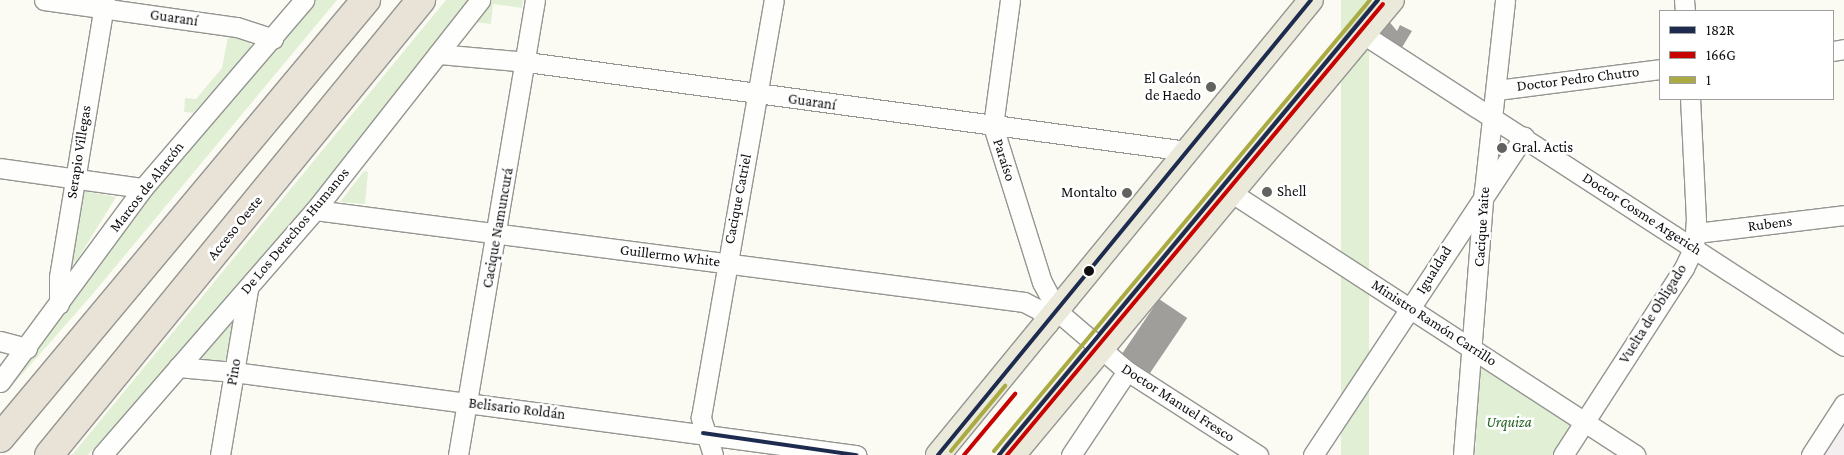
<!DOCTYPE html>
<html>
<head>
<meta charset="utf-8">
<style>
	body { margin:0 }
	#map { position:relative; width:1844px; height:455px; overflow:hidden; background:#fbfbf4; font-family:"Crimson Pro",serif }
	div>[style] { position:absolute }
	.industrial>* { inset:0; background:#f3eef0 }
	.green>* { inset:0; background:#e1f0d5; transform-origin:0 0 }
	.building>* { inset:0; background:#9f9e9a; transform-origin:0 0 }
	.roads { filter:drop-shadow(1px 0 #959592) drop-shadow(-1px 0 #959592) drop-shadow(0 1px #959592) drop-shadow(0 -1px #959592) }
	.minor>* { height:19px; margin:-9.5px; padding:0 9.5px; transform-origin:9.5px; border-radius:9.5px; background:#fefefd }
	.major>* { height:24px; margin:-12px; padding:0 12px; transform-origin:12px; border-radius:12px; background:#ebeada }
	.highway>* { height:28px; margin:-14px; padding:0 14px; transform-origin:14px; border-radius:14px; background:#e8e2d7 }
	.bus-1>* { height:4px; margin:-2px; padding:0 2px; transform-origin:2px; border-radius:2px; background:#1d2b4f }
	.bus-2>* { height:4px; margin:-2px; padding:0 2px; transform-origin:2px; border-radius:2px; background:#c70201 }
	.bus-3>* { height:4px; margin:-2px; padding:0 2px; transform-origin:2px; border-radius:2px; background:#abab44 }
	.dots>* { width:14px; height:14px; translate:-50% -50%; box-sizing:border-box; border:2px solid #fff; border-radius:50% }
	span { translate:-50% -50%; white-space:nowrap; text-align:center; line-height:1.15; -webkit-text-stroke:5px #fff; paint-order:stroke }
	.street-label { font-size:15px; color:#0f0f0f }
	.poi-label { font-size:15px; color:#0f0f0f }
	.right { translate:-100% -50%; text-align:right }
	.left { translate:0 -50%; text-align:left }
	.park-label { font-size:15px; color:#246322; font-style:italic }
	.legend { position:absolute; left:1659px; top:10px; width:175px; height:90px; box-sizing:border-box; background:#fff; border:1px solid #9f9f9f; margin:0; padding:6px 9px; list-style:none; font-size:15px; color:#0f0f0f }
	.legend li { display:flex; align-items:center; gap:10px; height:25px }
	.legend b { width:25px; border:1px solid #9f9f9f }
</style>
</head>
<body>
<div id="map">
	<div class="industrial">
		<div style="clip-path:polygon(1844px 425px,1844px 455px,1824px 455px)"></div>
	</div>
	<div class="green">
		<div style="clip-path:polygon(313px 0,337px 0,91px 296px,9px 389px,5px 388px,143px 201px)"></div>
		<div style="clip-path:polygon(446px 0,473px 0,268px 256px,88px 455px,72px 455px)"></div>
		<div style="clip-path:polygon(491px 0,523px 0,522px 8px,493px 4px,491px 24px,473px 22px)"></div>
		<div style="left:1341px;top:0;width:28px;height:591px"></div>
		<div style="clip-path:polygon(228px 36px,250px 40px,251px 49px,193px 113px,184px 112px,185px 98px,196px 99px,222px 68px)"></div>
		<div style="clip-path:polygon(364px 171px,368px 172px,365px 204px,340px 202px)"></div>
		<div style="clip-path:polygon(84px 191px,116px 197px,76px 262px,69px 263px)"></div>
		<div style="clip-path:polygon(234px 316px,224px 367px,193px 360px)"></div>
		<div style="clip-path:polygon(1480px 364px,1573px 427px,1555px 455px,1475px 455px)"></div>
	</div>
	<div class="building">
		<div style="clip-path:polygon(1387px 19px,1397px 31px,1400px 25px,1412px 31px,1401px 49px,1378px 34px)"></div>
		<div style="left:1159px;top:299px;width:34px;height:67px;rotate:34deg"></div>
	</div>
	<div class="roads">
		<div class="minor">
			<div style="left:44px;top:0;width:195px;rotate:8deg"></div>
			<div style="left:237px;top:27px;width:38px;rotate:18deg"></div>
			<div style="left:1010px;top:0;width:127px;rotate:97.7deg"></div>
			<div style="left:993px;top:126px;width:164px;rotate:72.6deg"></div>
			<div style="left:1042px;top:282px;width:34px;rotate:62deg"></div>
			<div style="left:1058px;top:312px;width:91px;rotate:40.5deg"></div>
			<div style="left:1127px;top:371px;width:156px;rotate:32.7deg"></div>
			<div style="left:1684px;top:0;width:11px;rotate:85deg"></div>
			<div style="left:1363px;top:34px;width:573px;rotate:32.97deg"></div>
			<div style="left:1833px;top:51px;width:11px;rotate:-10deg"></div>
			<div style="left:438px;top:54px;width:89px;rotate:5.1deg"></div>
			<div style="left:527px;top:62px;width:666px;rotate:7.68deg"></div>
			<div style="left:1497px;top:90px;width:164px;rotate:-7.3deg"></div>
			<div style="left:0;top:168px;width:144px;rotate:8deg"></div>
			<div style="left:1232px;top:193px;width:481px;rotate:33deg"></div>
			<div style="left:315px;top:210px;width:715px;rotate:7.39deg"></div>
			<div style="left:1024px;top:302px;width:18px;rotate:27deg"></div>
			<div style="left:1040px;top:310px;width:16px;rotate:60deg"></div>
			<div style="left:1696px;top:233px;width:149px;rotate:-6.9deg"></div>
			<div style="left:59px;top:304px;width:27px;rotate:-90deg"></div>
			<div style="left:59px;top:277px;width:281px;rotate:-80.6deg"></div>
			<div style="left:0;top:341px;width:28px;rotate:15deg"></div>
			<div style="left:178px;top:367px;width:56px;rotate:5.1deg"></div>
			<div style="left:234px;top:372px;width:628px;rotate:7.6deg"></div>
			<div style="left:0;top:382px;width:241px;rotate:-53.6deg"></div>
			<div style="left:143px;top:188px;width:248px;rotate:-49.4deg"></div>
			<div style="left:102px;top:455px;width:325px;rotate:-49deg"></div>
			<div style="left:315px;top:210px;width:267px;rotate:-51.8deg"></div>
			<div style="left:220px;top:455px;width:168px;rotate:-80.4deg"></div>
			<div style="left:458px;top:455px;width:461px;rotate:-80.4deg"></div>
			<div style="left:713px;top:455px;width:40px;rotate:-108deg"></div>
			<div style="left:701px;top:417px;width:423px;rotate:-80.1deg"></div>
			<div style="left:1071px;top:455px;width:101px;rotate:-56.3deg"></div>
			<div style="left:1313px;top:455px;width:382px;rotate:-56.5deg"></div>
			<div style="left:1463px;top:455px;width:265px;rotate:-85.5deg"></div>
			<div style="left:1484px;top:191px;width:192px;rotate:-83.7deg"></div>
			<div style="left:1563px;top:455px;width:223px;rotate:-57.1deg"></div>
			<div style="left:1684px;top:268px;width:23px;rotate:-65deg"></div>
			<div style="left:1694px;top:247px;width:27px;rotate:-86deg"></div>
			<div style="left:1696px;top:220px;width:121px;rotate:-92.8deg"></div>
			<div style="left:1811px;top:455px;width:61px;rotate:-57.1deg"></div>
		</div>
		<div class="major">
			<div style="left:938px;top:455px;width:588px;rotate:-50.66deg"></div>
			<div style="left:1013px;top:455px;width:592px;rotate:-50.21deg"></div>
		</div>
		<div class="highway">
			<div style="left:0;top:438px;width:571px;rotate:-50.12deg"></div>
			<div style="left:49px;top:455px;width:588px;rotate:-50.73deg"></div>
		</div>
	</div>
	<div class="bus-1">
		<div style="left:703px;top:433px;width:155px;rotate:8.2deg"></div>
		<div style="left:938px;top:455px;width:588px;rotate:-50.66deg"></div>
		<div style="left:999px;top:455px;width:592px;rotate:-50.21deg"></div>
	</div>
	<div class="bus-2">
		<div style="left:964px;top:455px;width:80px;rotate:-50.1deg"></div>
		<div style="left:1007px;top:455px;width:587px;rotate:-50.18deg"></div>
	</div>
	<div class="bus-3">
		<div style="left:951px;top:451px;width:85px;rotate:-50.3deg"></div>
		<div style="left:994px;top:451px;width:587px;rotate:-50.18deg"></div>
	</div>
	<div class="dots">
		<div style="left:1211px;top:87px;background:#62625f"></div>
		<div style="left:1502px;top:148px;background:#62625f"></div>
		<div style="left:1267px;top:192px;background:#62625f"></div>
		<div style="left:1127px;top:193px;background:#62625f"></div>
		<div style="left:1089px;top:271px;background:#0f0f0f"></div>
	</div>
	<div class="street-label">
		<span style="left:174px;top:18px;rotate:8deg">Guaraní</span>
		<span style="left:1578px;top:79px;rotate:-7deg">Doctor Pedro Chutro</span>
		<span style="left:812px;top:102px;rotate:8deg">Guaraní</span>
		<span style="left:79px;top:152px;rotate:-81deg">Serapio Villegas</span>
		<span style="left:1004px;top:160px;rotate:72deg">Paraíso</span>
		<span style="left:147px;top:187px;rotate:-52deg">Marcos de Alarcón</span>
		<span style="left:738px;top:199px;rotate:-79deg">Cacique Catriel</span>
		<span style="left:1642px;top:214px;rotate:33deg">Doctor Cosme Argerich</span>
		<span style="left:1770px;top:224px;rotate:-7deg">Rubens</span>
		<span style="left:1482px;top:227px;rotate:-86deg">Cacique Yaite</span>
		<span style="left:235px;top:228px;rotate:-51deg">Acceso Oeste</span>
		<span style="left:498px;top:228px;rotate:-80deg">Cacique Namuncurá</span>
		<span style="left:295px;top:231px;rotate:-50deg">De Los Derechos Humanos</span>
		<span style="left:670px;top:256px;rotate:7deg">Guillermo White</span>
		<span style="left:1434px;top:270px;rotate:-58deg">Igualdad</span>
		<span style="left:1653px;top:314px;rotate:-58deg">Vuelta de Obligado</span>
		<span style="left:1434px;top:323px;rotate:33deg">Ministro Ramón Carrillo</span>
		<span style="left:234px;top:372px;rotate:-80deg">Pino</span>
		<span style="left:1178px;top:403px;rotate:33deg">Doctor Manuel Fresco</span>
		<span style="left:517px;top:409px;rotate:7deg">Belisario Roldán</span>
	</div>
	<div class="poi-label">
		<span class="right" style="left:1201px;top:87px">El Galeón<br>de Haedo</span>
		<span class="left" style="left:1512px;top:148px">Gral. Actis</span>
		<span class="left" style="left:1277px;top:192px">Shell</span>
		<span class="right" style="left:1117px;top:193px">Montalto</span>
	</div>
	<div class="park-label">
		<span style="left:1509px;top:423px">Urquiza</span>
	</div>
	<ul class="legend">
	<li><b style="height:6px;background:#1d2b4f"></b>182R</li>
	<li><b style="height:6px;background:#c70201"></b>166G</li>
	<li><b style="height:6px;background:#abab44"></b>1</li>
	</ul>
</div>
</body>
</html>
